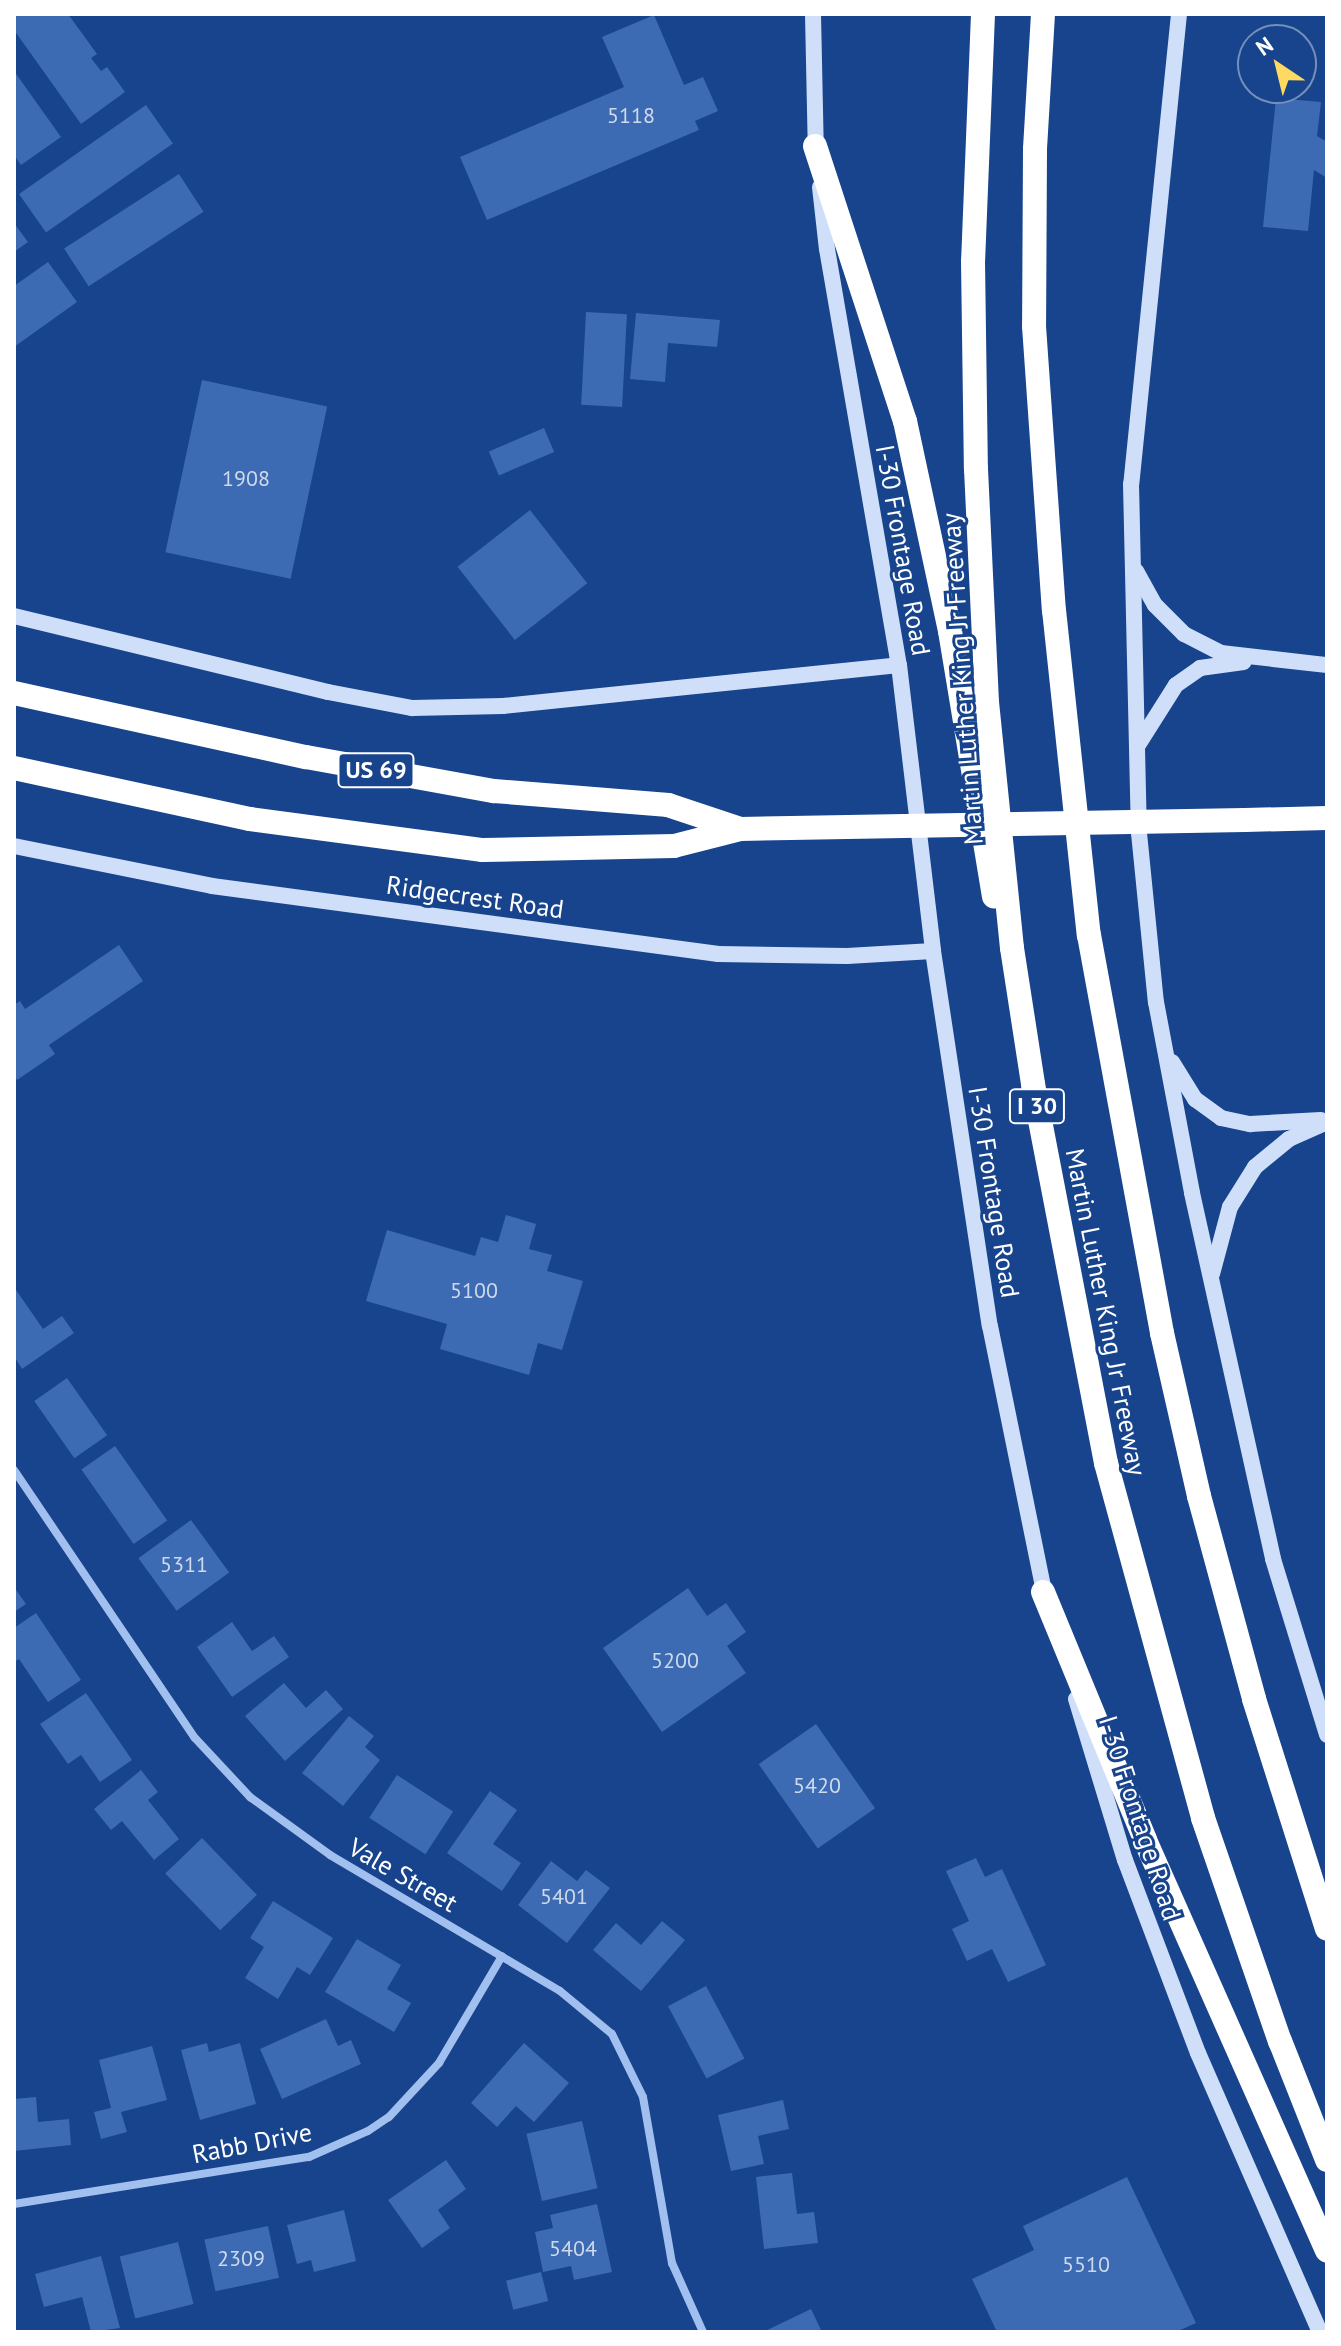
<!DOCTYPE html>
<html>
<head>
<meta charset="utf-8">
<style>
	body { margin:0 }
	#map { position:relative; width:1341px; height:2346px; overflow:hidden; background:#17448c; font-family:"PT Sans",sans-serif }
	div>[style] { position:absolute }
	.building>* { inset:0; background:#3c6ab3; transform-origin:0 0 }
	.street>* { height:8px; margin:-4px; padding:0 4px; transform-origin:4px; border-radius:4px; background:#a2c0ef }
	.secondary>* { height:16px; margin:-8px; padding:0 8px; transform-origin:8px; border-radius:8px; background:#cfdffa }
	.highway>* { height:24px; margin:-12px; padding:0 12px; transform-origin:12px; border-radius:12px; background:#fff }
	.highway-bridge>* { height:24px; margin:-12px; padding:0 12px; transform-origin:12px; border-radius:12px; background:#fff }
	span { translate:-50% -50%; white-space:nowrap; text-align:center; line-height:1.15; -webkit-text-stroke:6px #17448c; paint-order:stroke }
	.number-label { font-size:22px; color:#cedaec }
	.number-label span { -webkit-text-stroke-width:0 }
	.shield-label span { padding:2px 6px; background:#17448c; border:2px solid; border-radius:6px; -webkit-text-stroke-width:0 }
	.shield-label { font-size:24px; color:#fff; font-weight:700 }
	.street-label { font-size:26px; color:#fff }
	.frame { position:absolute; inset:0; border:16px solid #fff; pointer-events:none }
	.north { position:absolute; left:1237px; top:24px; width:80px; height:80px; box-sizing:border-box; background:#17448c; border:2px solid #748fba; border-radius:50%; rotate:325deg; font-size:22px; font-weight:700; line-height:32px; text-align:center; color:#fff }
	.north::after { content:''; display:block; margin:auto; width:28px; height:36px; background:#ffda60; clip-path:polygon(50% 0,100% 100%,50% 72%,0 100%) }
</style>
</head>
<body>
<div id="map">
	<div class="building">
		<div style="clip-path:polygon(14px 14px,68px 14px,97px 54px,91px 58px,101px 71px,107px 67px,125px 92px,81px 124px,14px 30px)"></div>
		<div style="clip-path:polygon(654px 15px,684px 85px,703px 77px,718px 111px,695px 121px,699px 130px,487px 220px,460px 157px,624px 87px,602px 37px)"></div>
		<div style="clip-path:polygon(14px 71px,61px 137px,21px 165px,14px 155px)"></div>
		<div style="clip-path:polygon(1276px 98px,1321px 102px,1317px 136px,1327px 142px,1327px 178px,1314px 170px,1308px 231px,1263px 227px)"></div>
		<div style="left:146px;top:105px;width:47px;height:155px;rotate:55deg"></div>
		<div style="left:179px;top:174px;width:45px;height:137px;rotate:57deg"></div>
		<div style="clip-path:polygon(14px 223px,28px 242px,14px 252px)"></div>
		<div style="clip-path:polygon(48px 262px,77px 302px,14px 347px,14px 286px)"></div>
		<div style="left:586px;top:312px;width:41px;height:93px;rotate:3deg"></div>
		<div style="clip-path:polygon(636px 313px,720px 320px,717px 347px,668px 343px,665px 382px,630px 379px)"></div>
		<div style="left:202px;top:380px;width:128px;height:176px;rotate:12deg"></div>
		<div style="left:544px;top:428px;width:26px;height:60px;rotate:67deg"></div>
		<div style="left:530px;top:510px;width:93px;height:92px;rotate:52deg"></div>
		<div style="clip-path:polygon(119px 945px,143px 981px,49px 1045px,55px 1054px,17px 1080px,14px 1075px,14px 1005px,20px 1001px,25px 1009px)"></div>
		<div style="clip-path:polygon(506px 1215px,536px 1224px,529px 1249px,552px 1255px,547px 1271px,583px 1281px,562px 1350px,538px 1343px,529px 1375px,440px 1349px,447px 1324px,366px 1301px,387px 1230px,475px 1256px,481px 1237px,498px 1242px)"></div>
		<div style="clip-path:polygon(14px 1287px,43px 1329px,62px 1316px,74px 1333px,22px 1369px,14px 1356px)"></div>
		<div style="left:67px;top:1378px;width:70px;height:40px;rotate:55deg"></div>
		<div style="left:115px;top:1446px;width:91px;height:41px;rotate:55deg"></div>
		<div style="left:191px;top:1520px;width:65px;height:65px;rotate:54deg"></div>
		<div style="clip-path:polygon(14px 1587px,26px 1604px,14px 1612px)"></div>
		<div style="clip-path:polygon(688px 1588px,707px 1616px,726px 1603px,746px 1632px,727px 1646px,746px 1673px,662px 1732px,603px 1648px)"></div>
		<div style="clip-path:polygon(36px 1613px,81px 1680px,48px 1702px,19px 1659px,14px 1662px,14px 1628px)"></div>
		<div style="clip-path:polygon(232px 1622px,252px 1651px,274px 1636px,289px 1657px,232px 1697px,197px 1647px)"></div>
		<div style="clip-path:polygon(284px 1683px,306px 1708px,326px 1690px,343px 1709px,285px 1761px,245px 1716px)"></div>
		<div style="clip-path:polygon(86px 1693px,132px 1760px,100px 1782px,81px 1755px,68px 1764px,40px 1724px)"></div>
		<div style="clip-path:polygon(349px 1716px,374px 1736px,365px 1747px,380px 1760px,343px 1806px,302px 1773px)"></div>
		<div style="left:816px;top:1724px;width:103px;height:70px;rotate:55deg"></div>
		<div style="clip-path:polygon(141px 1770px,158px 1792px,148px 1800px,179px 1839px,154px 1860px,122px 1821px,111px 1830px,94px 1809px)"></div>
		<div style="left:397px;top:1775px;width:67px;height:51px;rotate:33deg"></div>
		<div style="clip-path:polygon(490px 1791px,517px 1810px,493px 1844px,521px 1863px,502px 1891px,447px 1853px)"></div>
		<div style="left:202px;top:1838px;width:79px;height:51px;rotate:46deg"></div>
		<div style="clip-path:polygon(976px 1858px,985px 1877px,1002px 1869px,1046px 1965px,1008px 1982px,992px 1949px,967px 1961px,952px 1929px,969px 1921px,946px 1871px)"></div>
		<div style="clip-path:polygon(551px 1861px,577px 1881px,586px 1870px,610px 1888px,567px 1943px,518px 1905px)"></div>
		<div style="clip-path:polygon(273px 1901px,333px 1938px,310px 1975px,297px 1967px,278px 1999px,245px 1978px,264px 1947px,250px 1938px)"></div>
		<div style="clip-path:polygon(662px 1921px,685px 1940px,641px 1991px,593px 1950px,616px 1923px,641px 1945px)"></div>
		<div style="clip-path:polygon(357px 1939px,401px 1965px,387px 1989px,411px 2003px,394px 2032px,325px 1992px)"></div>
		<div style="left:706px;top:1986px;width:82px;height:43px;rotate:62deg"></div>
		<div style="clip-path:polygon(326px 2019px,338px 2046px,351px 2040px,361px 2064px,282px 2099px,260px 2049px)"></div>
		<div style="clip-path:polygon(207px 2043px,209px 2052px,240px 2043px,256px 2104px,200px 2120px,181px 2050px)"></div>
		<div style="clip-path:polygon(524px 2043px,569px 2083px,534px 2122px,516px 2106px,497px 2127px,471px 2103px)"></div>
		<div style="clip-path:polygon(152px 2046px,167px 2100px,121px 2112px,127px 2132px,101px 2139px,94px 2112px,111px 2108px,99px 2060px)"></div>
		<div style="clip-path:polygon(36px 2097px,38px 2122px,69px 2119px,71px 2145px,14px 2151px,14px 2099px)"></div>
		<div style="clip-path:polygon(783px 2100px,789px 2129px,758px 2136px,764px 2164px,731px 2171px,718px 2115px)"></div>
		<div style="left:582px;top:2121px;width:69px;height:57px;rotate:77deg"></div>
		<div style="clip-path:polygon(446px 2160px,466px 2189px,438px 2210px,450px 2228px,422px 2248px,388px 2200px)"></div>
		<div style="clip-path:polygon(792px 2173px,797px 2214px,814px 2212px,818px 2243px,764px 2249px,756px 2177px)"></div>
		<div style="clip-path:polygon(1127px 2177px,1196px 2323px,1176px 2332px,997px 2332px,972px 2279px,1034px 2250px,1023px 2226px)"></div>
		<div style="clip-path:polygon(597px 2204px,612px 2272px,574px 2280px,571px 2266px,543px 2272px,535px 2232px,553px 2228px,550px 2215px)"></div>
		<div style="clip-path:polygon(344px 2210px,356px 2261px,314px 2272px,311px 2260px,297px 2264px,287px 2225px)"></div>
		<div style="left:268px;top:2226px;width:53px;height:65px;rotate:78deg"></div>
		<div style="left:178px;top:2242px;width:64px;height:60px;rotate:76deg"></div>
		<div style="clip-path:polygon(101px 2256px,120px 2328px,91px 2332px,82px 2297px,44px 2307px,35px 2274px)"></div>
		<div style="left:541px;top:2272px;width:30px;height:36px;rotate:76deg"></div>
		<div style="clip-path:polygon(811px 2309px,822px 2332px,763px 2332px)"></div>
	</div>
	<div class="street">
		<div style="left:14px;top:1470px;width:323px;rotate:56deg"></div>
		<div style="left:195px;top:1738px;width:81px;rotate:47deg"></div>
		<div style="left:250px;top:1797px;width:99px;rotate:35.9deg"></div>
		<div style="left:330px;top:1855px;width:267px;rotate:30.6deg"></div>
		<div style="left:560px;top:1991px;width:67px;rotate:39.6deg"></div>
		<div style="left:612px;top:2034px;width:70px;rotate:63.8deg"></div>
		<div style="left:643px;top:2097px;width:169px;rotate:80.1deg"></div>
		<div style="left:672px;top:2263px;width:76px;rotate:65.8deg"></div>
		<div style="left:14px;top:2204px;width:299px;rotate:-9.1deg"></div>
		<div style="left:309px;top:2157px;width:64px;rotate:-23.8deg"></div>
		<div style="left:368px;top:2131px;width:25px;rotate:-34deg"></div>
		<div style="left:389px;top:2117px;width:74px;rotate:-47.2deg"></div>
		<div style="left:439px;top:2063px;width:124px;rotate:-59.5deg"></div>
	</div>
	<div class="secondary">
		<div style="left:813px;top:14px;width:142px;rotate:88.8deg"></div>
		<div style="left:1179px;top:14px;width:472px;rotate:95.8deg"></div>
		<div style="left:1131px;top:484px;width:349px;rotate:88.7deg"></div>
		<div style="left:1139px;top:833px;width:170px;rotate:84.3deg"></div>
		<div style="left:1156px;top:1002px;width:194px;rotate:79.3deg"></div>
		<div style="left:1192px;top:1193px;width:375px;rotate:77.5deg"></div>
		<div style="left:1273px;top:1559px;width:184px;rotate:72.9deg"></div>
		<div style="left:820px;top:187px;width:62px;rotate:83.6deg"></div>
		<div style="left:827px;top:249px;width:422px;rotate:80.2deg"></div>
		<div style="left:899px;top:665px;width:288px;rotate:83.2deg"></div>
		<div style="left:933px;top:951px;width:379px;rotate:81.4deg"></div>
		<div style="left:990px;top:1326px;width:281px;rotate:78.5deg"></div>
		<div style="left:1136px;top:571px;width:39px;rotate:61deg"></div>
		<div style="left:1155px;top:605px;width:41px;rotate:45deg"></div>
		<div style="left:1184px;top:634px;width:42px;rotate:27.2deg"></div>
		<div style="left:1221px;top:653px;width:107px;rotate:6.5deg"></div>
		<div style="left:14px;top:616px;width:323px;rotate:13.6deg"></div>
		<div style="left:328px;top:692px;width:86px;rotate:10.8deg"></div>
		<div style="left:412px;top:708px;width:91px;rotate:-1.3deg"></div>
		<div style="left:503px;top:706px;width:398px;rotate:-5.9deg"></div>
		<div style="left:1138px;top:745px;width:71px;rotate:-57.7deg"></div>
		<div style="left:1176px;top:685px;width:29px;rotate:-35deg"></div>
		<div style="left:1200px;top:668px;width:44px;rotate:-7.8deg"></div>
		<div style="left:14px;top:846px;width:202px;rotate:11.4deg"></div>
		<div style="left:212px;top:886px;width:511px;rotate:7.65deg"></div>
		<div style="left:718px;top:954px;width:129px;rotate:0.9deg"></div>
		<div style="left:847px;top:956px;width:86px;rotate:-3.3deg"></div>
		<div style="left:1172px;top:1062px;width:44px;rotate:58.1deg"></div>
		<div style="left:1195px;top:1099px;width:32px;rotate:36deg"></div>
		<div style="left:1221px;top:1118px;width:30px;rotate:12deg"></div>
		<div style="left:1250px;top:1124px;width:71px;rotate:-3.2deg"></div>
		<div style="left:1212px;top:1274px;width:69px;rotate:-75deg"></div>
		<div style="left:1230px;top:1207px;width:47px;rotate:-58deg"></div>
		<div style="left:1255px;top:1167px;width:44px;rotate:-39.5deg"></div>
		<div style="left:1289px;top:1139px;width:42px;rotate:-24.1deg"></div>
		<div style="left:1076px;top:1699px;width:168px;rotate:73.1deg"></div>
		<div style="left:1125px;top:1860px;width:206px;rotate:69.3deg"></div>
		<div style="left:1198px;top:2053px;width:305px;rotate:66.4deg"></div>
	</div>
	<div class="highway">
		<div style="left:983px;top:14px;width:247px;rotate:92.3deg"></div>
		<div style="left:973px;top:261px;width:208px;rotate:89.2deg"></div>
		<div style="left:976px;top:469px;width:233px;rotate:87.3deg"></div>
		<div style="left:987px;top:702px;width:247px;rotate:84.2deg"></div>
		<div style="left:1012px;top:948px;width:138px;rotate:81.2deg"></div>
		<div style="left:1033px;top:1084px;width:386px;rotate:79.1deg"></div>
		<div style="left:1106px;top:1463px;width:368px;rotate:74.7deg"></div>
		<div style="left:1203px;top:1818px;width:236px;rotate:71deg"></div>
		<div style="left:1280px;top:2041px;width:128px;rotate:68.4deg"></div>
		<div style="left:1043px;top:14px;width:135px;rotate:93.4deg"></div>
		<div style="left:1035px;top:149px;width:177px;rotate:90.3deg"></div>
		<div style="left:1034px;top:326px;width:285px;rotate:86deg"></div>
		<div style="left:1054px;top:610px;width:327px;rotate:83.9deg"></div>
		<div style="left:1089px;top:935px;width:405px;rotate:79.6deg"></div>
		<div style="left:1162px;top:1333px;width:167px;rotate:77.2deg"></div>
		<div style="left:1199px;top:1496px;width:210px;rotate:74.8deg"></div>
		<div style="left:1254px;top:1699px;width:241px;rotate:72.4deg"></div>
		<div style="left:815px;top:146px;width:289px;rotate:71.9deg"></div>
		<div style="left:905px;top:421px;width:215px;rotate:77.9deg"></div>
		<div style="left:950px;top:631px;width:269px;rotate:80.6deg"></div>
		<div style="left:14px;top:693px;width:299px;rotate:12.4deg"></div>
		<div style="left:306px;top:757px;width:191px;rotate:10.3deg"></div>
		<div style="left:494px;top:791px;width:175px;rotate:4.6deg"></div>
		<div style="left:668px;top:805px;width:76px;rotate:18.4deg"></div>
		<div style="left:14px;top:768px;width:241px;rotate:12.2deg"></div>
		<div style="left:250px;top:819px;width:235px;rotate:7.6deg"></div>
		<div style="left:483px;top:850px;width:191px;rotate:-1.2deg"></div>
		<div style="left:674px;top:846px;width:68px;rotate:-14.4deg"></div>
		<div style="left:1245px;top:820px;width:82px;rotate:-1.4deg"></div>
		<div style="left:1043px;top:1592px;width:268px;rotate:67.6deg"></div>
		<div style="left:1145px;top:1840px;width:449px;rotate:66.1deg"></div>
	</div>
	<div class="highway-bridge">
		<div style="left:740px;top:829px;width:505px;rotate:-1.02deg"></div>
	</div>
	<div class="number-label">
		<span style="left:631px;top:116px">5118</span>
		<span style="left:246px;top:479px">1908</span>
		<span style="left:474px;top:1291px">5100</span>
		<span style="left:184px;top:1565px">5311</span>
		<span style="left:675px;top:1661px">5200</span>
		<span style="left:817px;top:1786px">5420</span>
		<span style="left:564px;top:1897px">5401</span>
		<span style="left:573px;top:2249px">5404</span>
		<span style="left:241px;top:2259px">2309</span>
		<span style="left:1086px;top:2265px">5510</span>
	</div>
	<div class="shield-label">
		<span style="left:376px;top:770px">US 69</span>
		<span style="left:1037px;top:1106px">I 30</span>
	</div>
	<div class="street-label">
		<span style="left:903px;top:550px;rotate:80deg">I-30 Frontage Road</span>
		<span style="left:962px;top:679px;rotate:-94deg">Martin Luther King Jr Freeway</span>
		<span style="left:475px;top:897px;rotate:8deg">Ridgecrest Road</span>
		<span style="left:994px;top:1192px;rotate:81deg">I-30 Frontage Road</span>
		<span style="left:1106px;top:1312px;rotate:79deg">Martin Luther King Jr Freeway</span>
		<span style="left:1140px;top:1818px;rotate:72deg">I-30 Frontage Road</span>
		<span style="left:403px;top:1875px;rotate:30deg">Vale Street</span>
		<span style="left:252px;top:2143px;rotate:-11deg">Rabb Drive</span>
	</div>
	<div class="frame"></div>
	<div class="north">N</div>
</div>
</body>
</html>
